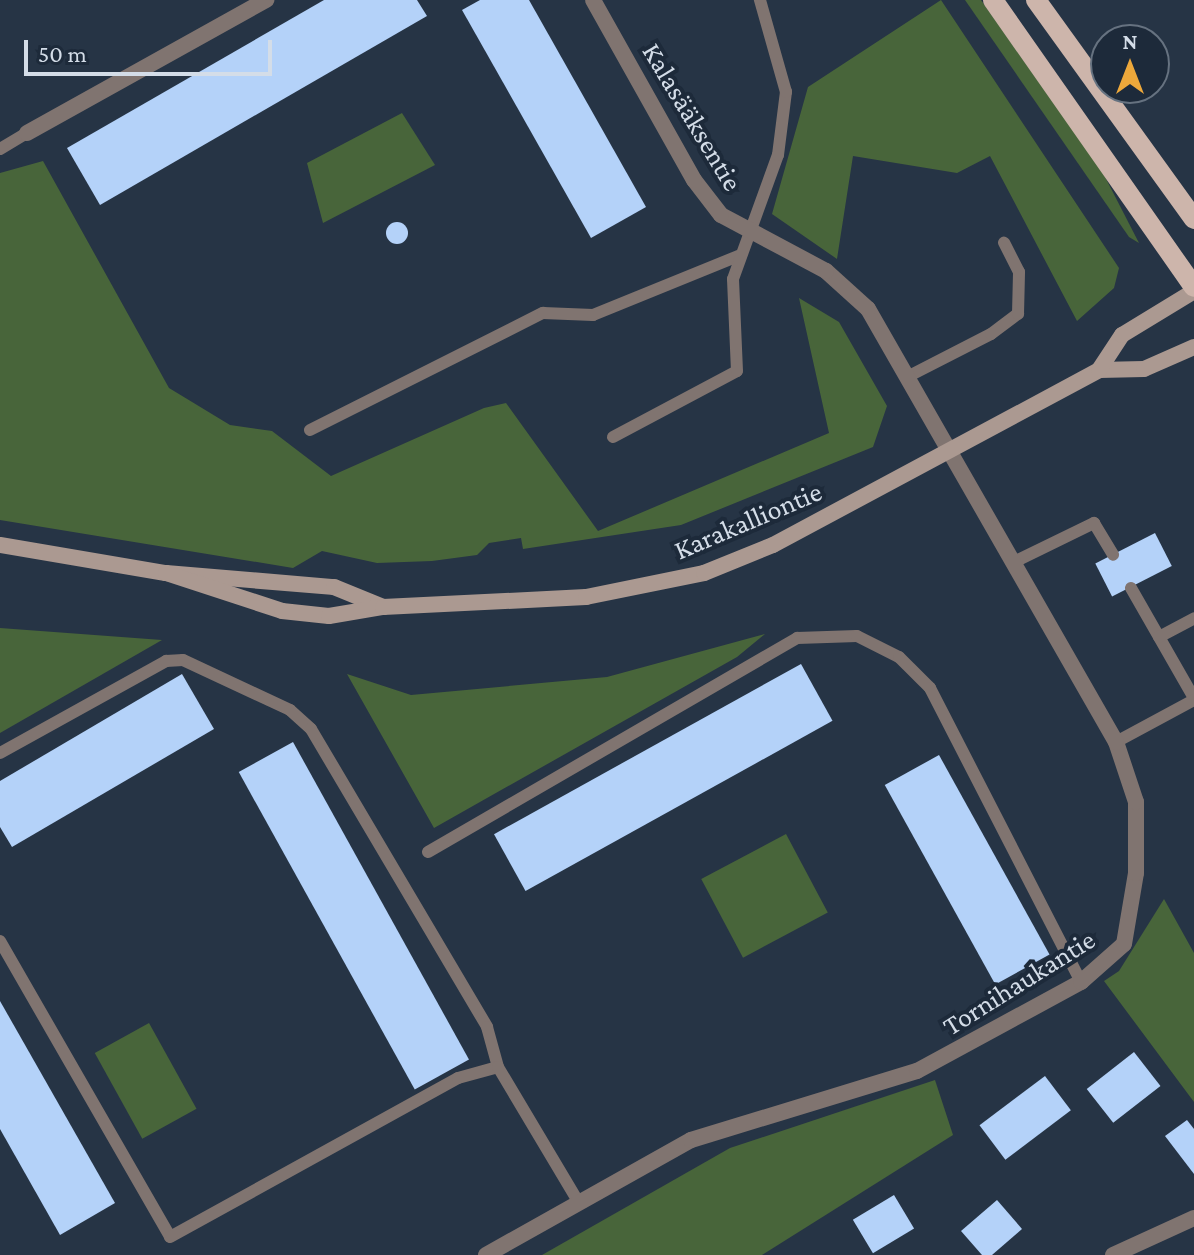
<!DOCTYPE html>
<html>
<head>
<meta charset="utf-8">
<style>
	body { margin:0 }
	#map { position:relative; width:1194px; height:1255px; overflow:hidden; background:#263445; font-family:"Crimson Pro",serif }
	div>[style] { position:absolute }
	.green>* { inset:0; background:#48653a; transform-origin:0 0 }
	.building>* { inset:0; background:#b4d2f9; transform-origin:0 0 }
	.round { border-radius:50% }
	.lane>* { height:12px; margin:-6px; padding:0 6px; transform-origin:6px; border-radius:6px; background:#807470 }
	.street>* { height:16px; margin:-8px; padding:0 8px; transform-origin:8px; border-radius:8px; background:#807470 }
	.secondary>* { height:16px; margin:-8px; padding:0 8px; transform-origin:8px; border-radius:8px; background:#ab9991 }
	.primary>* { height:20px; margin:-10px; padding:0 10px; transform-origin:10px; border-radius:10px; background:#cdb5ab }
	span { translate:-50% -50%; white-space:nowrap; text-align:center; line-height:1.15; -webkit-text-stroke:8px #1d2a3a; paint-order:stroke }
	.street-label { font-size:28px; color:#d4dde8 }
	.north { position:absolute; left:1090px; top:24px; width:80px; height:80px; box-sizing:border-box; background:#1d2a3a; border:2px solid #667280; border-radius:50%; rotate:0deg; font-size:22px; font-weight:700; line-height:32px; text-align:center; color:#d4dde8 }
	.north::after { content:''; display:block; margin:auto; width:28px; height:36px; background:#eda83b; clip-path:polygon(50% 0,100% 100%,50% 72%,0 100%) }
	.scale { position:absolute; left:24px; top:40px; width:248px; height:36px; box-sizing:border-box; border:4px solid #d4dde8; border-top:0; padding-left:10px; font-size:24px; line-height:28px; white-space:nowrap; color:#d4dde8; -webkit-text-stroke:6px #1d2a3a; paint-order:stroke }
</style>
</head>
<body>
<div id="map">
	<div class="green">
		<div style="clip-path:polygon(941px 0,1119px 268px,1114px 288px,1077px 321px,990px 156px,957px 173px,853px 156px,837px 259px,772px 214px,808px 87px)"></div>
		<div style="clip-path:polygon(965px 0,981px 0,1103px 173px,1139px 243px,1129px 237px)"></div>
		<div style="clip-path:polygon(402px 113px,435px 165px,323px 223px,307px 163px)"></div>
		<div style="clip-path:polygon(43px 161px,169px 388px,230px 425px,272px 431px,331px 476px,484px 408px,506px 403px,598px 531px,829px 433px,799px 298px,839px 322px,887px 406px,873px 447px,681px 525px,523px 549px,521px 538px,489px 543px,477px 555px,432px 561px,377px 563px,322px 551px,293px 568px,0 520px,0 173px)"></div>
		<div style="clip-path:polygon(0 628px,162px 640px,0 733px)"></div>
		<div style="clip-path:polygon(765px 634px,737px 657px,434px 828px,347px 674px,411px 695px,607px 677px)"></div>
		<div style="left:786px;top:834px;width:89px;height:96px;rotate:62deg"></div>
		<div style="clip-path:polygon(1164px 899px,1194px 953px,1194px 1102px,1104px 981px,1119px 971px)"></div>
		<div style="left:149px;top:1023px;width:98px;height:62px;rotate:61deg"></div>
		<div style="clip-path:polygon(935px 1080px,953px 1135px,762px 1255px,542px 1255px,730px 1148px)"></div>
	</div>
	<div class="building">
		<div style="clip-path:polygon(324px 0,417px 0,427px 16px,100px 205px,67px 148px)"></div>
		<div style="clip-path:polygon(480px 0,529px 0,646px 207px,591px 238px,462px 10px)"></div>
		<div class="round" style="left:386px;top:222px;width:22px;height:22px"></div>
		<div style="left:1155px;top:533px;width:37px;height:67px;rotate:63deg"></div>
		<div style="left:801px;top:664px;width:65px;height:351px;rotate:61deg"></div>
		<div style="clip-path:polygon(182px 674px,214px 729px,12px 847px,0 827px,0 781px)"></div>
		<div style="left:293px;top:742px;width:363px;height:62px;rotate:61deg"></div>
		<div style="left:939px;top:755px;width:228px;height:62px;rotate:61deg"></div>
		<div style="clip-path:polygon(0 1001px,115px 1203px,60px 1235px,0 1129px)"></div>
		<div style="left:1134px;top:1052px;width:43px;height:60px;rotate:52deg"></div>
		<div style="left:1045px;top:1076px;width:43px;height:82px;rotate:53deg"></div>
		<div style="clip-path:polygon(1187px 1120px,1194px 1129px,1194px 1174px,1165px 1136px)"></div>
		<div style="left:894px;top:1195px;width:39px;height:48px;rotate:59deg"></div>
		<div style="clip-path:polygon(997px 1200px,1022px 1229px,992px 1255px,982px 1255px,961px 1231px)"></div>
	</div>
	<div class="lane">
		<div style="left:0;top:149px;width:31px;rotate:-31deg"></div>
		<div style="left:907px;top:377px;width:94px;rotate:-27.1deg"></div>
		<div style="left:991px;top:334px;width:34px;rotate:-37deg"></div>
		<div style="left:1018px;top:314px;width:42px;rotate:-88.6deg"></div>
		<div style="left:1019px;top:272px;width:33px;rotate:-117deg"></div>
		<div style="left:310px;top:430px;width:261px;rotate:-26.7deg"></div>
		<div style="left:543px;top:313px;width:50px;rotate:2.3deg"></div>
		<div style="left:593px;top:315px;width:160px;rotate:-22.1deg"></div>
		<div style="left:613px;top:437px;width:140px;rotate:-28deg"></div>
		<div style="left:737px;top:371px;width:92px;rotate:-92.5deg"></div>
		<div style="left:733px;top:279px;width:132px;rotate:-70.1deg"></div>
		<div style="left:778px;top:155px;width:64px;rotate:-82.8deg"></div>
		<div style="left:786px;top:92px;width:96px;rotate:-105.8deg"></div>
		<div style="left:1016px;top:561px;width:87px;rotate:-26deg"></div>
		<div style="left:1094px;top:523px;width:37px;rotate:59deg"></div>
		<div style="left:1131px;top:588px;width:127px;rotate:60.2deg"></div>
		<div style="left:1159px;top:637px;width:40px;rotate:-28deg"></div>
		<div style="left:1116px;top:742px;width:89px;rotate:-28.3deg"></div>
		<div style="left:0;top:753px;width:190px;rotate:-29deg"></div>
		<div style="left:166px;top:661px;width:17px;rotate:-3deg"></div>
		<div style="left:183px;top:660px;width:118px;rotate:25deg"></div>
		<div style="left:290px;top:710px;width:28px;rotate:42deg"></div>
		<div style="left:311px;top:729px;width:346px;rotate:59.4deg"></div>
		<div style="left:487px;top:1027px;width:41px;rotate:74.6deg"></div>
		<div style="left:428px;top:852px;width:427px;rotate:-30.1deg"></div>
		<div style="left:797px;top:638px;width:60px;rotate:-1.9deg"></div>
		<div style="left:857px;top:636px;width:47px;rotate:26.6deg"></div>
		<div style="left:899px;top:657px;width:44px;rotate:45deg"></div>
		<div style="left:930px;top:688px;width:331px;rotate:62.8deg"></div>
		<div style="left:0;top:941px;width:341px;rotate:60.1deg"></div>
		<div style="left:170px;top:1237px;width:329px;rotate:-28.9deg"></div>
		<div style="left:458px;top:1078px;width:41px;rotate:-15.4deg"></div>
		<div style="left:498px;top:1067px;width:158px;rotate:59.2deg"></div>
	</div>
	<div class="street">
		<div style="left:27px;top:133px;width:274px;rotate:-29.1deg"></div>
		<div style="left:486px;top:1255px;width:235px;rotate:-29.3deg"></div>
		<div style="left:691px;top:1140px;width:236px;rotate:-17deg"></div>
		<div style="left:917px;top:1071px;width:187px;rotate:-28.5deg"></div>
		<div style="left:1081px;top:982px;width:57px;rotate:-41.5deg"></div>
		<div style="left:1124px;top:944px;width:72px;rotate:-80.4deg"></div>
		<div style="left:1136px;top:873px;width:71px;rotate:-90deg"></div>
		<div style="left:1136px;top:802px;width:63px;rotate:-108.4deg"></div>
		<div style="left:1116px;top:742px;width:499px;rotate:-119.8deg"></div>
		<div style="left:868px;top:309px;width:57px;rotate:-137.9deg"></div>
		<div style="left:826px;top:271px;width:119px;rotate:-151.9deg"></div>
		<div style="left:721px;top:215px;width:44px;rotate:-127.6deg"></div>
		<div style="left:694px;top:180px;width:206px;rotate:-119.3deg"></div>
		<div style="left:1113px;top:1255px;width:89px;rotate:-24.6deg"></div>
	</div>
	<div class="secondary">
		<div style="left:1099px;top:370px;width:45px;rotate:-1.3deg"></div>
		<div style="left:1144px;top:369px;width:55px;rotate:-23.7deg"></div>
		<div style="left:0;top:545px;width:168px;rotate:9.6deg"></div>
		<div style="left:166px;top:573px;width:169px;rotate:4.8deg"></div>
		<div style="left:334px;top:587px;width:53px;rotate:22.2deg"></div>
		<div style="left:166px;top:573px;width:122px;rotate:18.1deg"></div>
		<div style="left:282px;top:611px;width:47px;rotate:6.1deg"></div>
		<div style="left:329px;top:616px;width:55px;rotate:-9.5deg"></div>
		<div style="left:383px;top:607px;width:203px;rotate:-2.8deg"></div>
		<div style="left:586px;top:597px;width:120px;rotate:-11.5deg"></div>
		<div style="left:704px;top:573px;width:74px;rotate:-22.1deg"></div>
		<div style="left:773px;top:545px;width:370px;rotate:-28.2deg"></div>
		<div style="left:1099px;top:370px;width:42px;rotate:-56.7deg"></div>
		<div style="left:1122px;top:335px;width:84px;rotate:-31.4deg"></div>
	</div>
	<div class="primary">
		<div style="left:993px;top:0;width:350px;rotate:55deg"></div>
		<div style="left:1036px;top:0;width:270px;rotate:54.2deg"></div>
	</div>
	<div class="street-label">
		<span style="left:692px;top:117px;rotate:59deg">Kalasääksentie</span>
		<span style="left:748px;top:521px;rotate:-23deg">Karakalliontie</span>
		<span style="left:1019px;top:983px;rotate:-32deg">Tornihaukantie</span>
	</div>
	<div class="north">N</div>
	<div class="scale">50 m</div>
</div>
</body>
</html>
